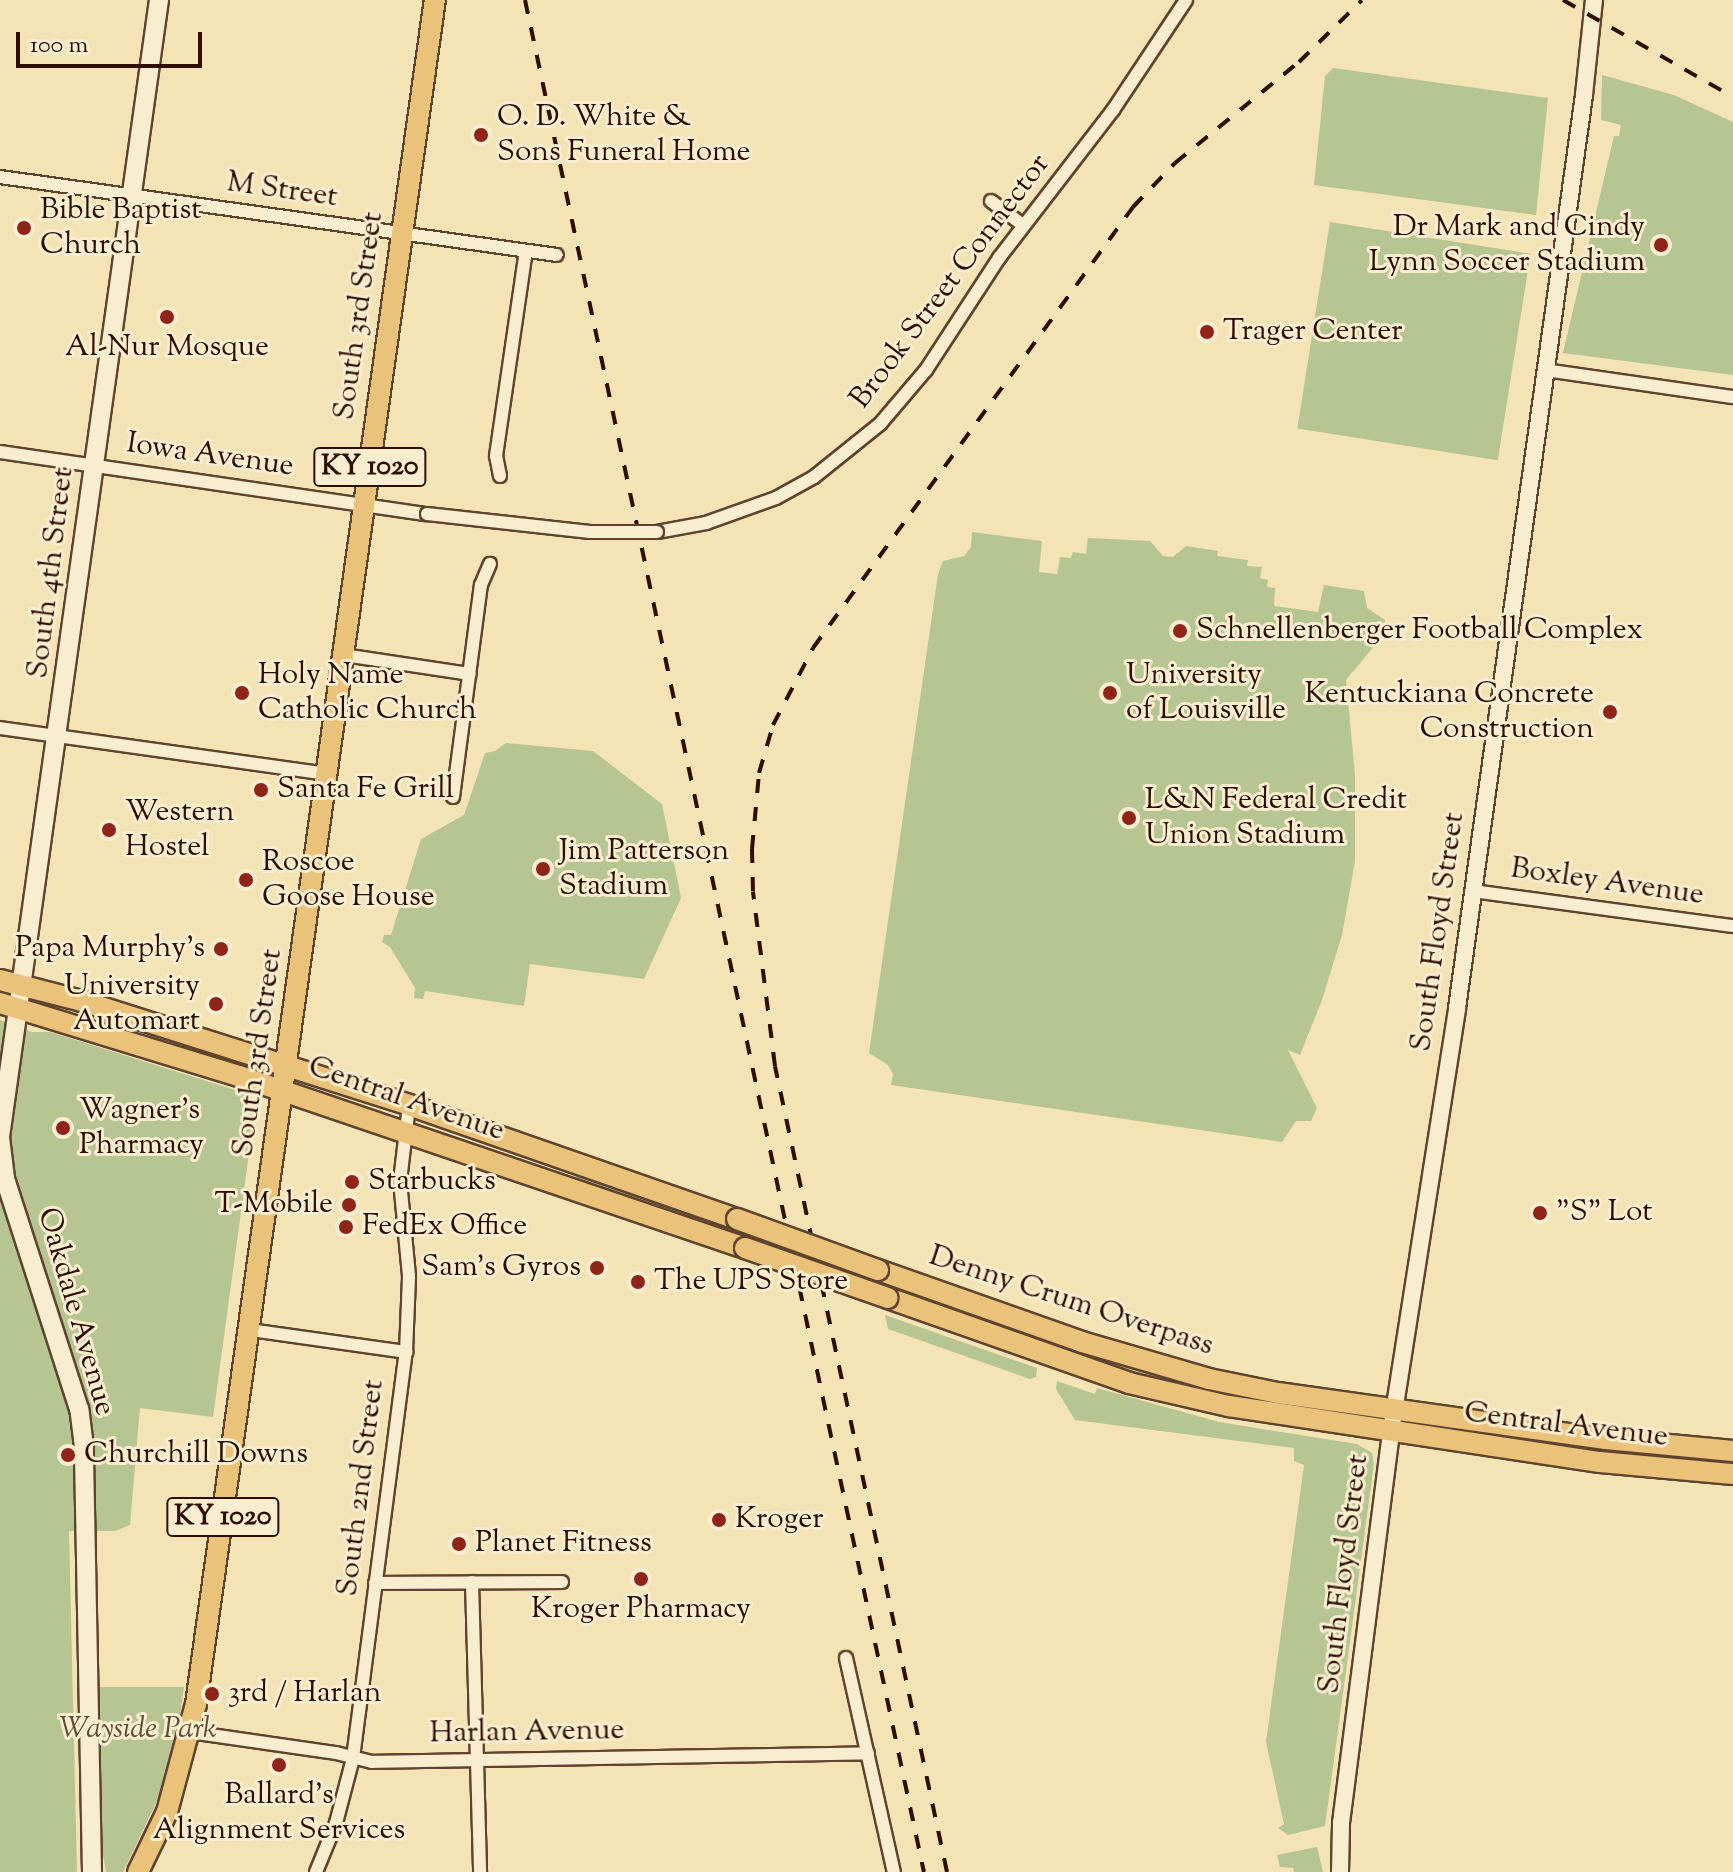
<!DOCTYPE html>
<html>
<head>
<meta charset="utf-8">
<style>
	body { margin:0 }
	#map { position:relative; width:1733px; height:1872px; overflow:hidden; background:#f4e3b5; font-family:"Sorts Mill Goudy",serif }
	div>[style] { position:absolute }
	.green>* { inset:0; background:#b6c592; transform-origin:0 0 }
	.roads { filter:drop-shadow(2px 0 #5f432d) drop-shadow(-2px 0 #5f432d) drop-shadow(0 2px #5f432d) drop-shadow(0 -2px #5f432d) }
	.minor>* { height:12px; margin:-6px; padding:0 6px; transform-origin:6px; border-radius:6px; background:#f8edcf }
	.tertiary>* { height:16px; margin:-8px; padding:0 8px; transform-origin:8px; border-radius:8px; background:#f8edcf }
	.secondary>* { height:18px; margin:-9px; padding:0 9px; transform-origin:9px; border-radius:9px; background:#f8edcf }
	.primary>* { height:20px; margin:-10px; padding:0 10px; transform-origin:10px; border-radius:10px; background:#eac27a }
	.rail>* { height:4px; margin-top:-2px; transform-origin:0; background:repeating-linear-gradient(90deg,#2d0e00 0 14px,transparent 0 28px) }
	.bridges { filter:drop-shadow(2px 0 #5f432d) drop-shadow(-2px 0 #5f432d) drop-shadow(0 2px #5f432d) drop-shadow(0 -2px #5f432d) }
	.minor-bridge>* { height:12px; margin:-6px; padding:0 6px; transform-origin:6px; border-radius:6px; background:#f8edcf }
	.primary-bridge>* { height:20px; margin:-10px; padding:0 10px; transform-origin:10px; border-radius:10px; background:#eac27a }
	.dots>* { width:22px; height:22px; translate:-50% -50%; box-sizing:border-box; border:4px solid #f8edcf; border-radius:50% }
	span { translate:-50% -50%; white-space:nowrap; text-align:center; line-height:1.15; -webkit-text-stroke:6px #f8edcf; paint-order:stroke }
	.shield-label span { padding:2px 6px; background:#f8edcf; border:2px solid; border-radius:6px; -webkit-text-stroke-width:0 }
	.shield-label { font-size:28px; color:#2d0e00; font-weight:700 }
	.poi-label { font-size:30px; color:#2d0e00 }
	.left { translate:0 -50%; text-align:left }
	.right { translate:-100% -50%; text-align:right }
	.street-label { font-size:30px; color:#2d0e00 }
	.park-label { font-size:30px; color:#5d4e33; font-style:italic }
	.scale { position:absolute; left:16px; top:32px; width:186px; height:36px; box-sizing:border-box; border:4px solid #2d0e00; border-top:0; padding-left:10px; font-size:24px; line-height:28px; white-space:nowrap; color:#2d0e00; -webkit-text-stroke:6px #f8edcf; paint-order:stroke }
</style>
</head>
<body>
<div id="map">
	<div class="green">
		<div style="clip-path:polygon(1333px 68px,1548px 98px,1536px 215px,1314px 185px,1325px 76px)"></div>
		<div style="clip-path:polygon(1602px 75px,1674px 95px,1733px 122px,1733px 375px,1563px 353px,1614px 136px,1619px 136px,1621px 125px,1601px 120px)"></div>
		<div style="left:1330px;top:222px;width:203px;height:209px;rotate:9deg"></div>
		<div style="clip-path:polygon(972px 532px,1042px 541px,1039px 572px,1057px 574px,1060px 557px,1071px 558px,1073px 552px,1086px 554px,1088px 538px,1150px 541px,1163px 556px,1173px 557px,1186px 546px,1218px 551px,1217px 556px,1248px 560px,1247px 566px,1262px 567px,1260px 578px,1268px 580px,1267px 587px,1275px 588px,1274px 606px,1318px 612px,1324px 585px,1364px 591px,1367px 608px,1385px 620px,1385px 633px,1346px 680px,1355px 775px,1355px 861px,1342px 935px,1322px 1000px,1300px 1055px,1288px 1050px,1317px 1108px,1311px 1121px,1296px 1121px,1282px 1142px,891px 1085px,893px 1074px,888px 1065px,869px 1053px,938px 574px,943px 561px,964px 556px,971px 547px)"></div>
		<div style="clip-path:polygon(506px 743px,593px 751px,662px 804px,681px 898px,644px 979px,530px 964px,524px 1006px,425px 991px,423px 999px,414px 998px,415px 988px,390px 947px,382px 942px,384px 935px,391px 935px,421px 839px,464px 815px,485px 753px,495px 751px)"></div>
		<div style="clip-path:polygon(0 1020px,32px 1032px,50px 1032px,248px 1094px,255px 1109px,213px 1417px,140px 1408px,130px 1525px,115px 1531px,69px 1531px,77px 1872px,0 1872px)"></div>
		<div style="left:578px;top:1173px;width:142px;height:8px;rotate:19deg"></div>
		<div style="clip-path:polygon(912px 1291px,1106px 1360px,1183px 1382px,1182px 1389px,1142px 1379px,908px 1298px)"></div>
		<div style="clip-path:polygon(885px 1315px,1037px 1368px,1036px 1377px,1030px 1379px,888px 1329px)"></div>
		<div style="clip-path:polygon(1057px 1381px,1095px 1394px,1097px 1388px,1219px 1422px,1357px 1444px,1372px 1453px,1374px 1464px,1325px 1826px,1288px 1835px,1278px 1828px,1284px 1824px,1266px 1742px,1304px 1465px,1294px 1461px,1294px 1448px,1075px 1420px,1056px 1389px)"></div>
		<div style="clip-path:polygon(1587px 1445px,1733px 1459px,1733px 1465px,1701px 1465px,1546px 1446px)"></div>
		<div style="clip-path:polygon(99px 1687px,184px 1687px,178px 1730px,158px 1799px,123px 1872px,106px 1872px,102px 1849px)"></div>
		<div style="clip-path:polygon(1317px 1847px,1323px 1872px,1294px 1872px,1293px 1868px,1280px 1867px,1277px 1855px)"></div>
	</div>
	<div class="roads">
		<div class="minor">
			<div style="left:0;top:177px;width:562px;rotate:7.97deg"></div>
			<div style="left:991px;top:201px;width:40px;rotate:37deg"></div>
			<div style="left:1545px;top:370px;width:190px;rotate:8.2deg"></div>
			<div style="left:0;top:452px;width:431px;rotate:8.3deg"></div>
			<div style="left:500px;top:476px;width:20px;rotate:-101deg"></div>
			<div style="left:496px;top:456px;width:207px;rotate:-81.7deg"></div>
			<div style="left:657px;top:532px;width:50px;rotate:-10.4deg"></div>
			<div style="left:706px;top:523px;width:74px;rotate:-19.7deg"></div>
			<div style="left:776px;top:498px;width:43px;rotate:-28.9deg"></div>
			<div style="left:814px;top:477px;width:85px;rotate:-38.8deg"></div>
			<div style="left:880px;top:424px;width:71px;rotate:-49.6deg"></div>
			<div style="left:926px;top:370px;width:134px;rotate:-56.9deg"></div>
			<div style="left:999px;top:258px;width:187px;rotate:-52.4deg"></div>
			<div style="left:1113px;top:110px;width:132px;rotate:-56.4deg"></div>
			<div style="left:344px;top:655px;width:127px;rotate:8.6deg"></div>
			<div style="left:0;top:728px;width:330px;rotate:8deg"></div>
			<div style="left:453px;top:797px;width:214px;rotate:-82.5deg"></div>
			<div style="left:481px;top:585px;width:23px;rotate:-67deg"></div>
			<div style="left:1473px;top:891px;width:262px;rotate:7.7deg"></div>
			<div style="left:250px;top:1330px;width:158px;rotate:8deg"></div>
			<div style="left:472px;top:1582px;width:290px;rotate:88.4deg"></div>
			<div style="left:375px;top:1583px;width:187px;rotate:-0.3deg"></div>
			<div style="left:846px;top:1658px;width:219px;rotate:77.4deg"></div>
			<div style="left:190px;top:1732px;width:148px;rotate:8.2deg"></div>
			<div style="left:336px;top:1753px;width:37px;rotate:14deg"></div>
			<div style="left:372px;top:1762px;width:496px;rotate:-1deg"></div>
			<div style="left:316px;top:1872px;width:53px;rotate:-67.8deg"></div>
			<div style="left:336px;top:1823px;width:67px;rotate:-75.3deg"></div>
			<div style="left:353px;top:1758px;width:409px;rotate:-82.6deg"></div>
			<div style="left:406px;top:1352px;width:76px;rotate:-87.7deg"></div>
			<div style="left:409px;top:1276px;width:95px;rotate:-95.4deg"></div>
			<div style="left:400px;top:1181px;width:77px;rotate:-83.2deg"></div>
		</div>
		<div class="tertiary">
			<div style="left:1340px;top:1872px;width:49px;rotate:-88.8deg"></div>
			<div style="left:1341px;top:1823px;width:395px;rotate:-82.7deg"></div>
			<div style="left:1391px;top:1431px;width:428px;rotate:-81.1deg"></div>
			<div style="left:1457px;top:1008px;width:922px;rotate:-82.08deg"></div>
			<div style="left:1584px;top:95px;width:96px;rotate:-84deg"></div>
		</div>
		<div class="secondary">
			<div style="left:92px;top:1872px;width:425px;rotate:-91.1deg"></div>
			<div style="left:84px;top:1447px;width:38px;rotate:-97deg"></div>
			<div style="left:79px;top:1409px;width:243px;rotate:-107.8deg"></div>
			<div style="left:5px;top:1178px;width:41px;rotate:-97deg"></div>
			<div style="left:0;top:1137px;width:1148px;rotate:-82.04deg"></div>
		</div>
		<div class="primary">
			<div style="left:0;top:980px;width:85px;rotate:14.4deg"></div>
			<div style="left:82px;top:1001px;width:343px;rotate:17.6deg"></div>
			<div style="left:409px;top:1105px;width:347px;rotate:19.2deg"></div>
			<div style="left:0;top:1003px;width:250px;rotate:17deg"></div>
			<div style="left:239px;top:1076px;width:534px;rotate:18.77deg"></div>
			<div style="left:878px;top:1270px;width:216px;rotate:19.4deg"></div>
			<div style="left:1082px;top:1342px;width:132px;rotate:16.2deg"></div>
			<div style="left:1209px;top:1379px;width:70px;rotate:11.5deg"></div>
			<div style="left:1278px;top:1393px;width:331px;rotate:8deg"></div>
			<div style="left:1606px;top:1439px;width:128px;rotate:5.4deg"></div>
			<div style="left:888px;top:1298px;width:256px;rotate:19.4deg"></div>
			<div style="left:1129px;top:1383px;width:103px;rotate:13deg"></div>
			<div style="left:1229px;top:1406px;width:375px;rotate:8.6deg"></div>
			<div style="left:1600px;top:1462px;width:134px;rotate:5.2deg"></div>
			<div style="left:138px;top:1872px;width:67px;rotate:-64.2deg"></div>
			<div style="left:167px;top:1812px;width:112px;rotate:-75deg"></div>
			<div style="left:196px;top:1704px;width:1721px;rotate:-82.02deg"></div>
		</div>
	</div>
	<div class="rail">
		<div style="left:525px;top:0;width:1914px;rotate:77.97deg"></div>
		<div style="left:1563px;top:0;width:196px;rotate:29.7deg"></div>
		<div style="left:947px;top:1872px;width:824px;rotate:-102.05deg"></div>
		<div style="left:775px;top:1066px;width:176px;rotate:-97.2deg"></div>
		<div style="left:753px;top:891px;width:42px;rotate:-91.4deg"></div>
		<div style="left:752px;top:849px;width:76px;rotate:-84.7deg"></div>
		<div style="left:759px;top:773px;width:50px;rotate:-73.7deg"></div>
		<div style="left:773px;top:725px;width:87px;rotate:-62.5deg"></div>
		<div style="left:813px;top:648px;width:545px;rotate:-54.03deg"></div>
		<div style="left:1133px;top:207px;width:61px;rotate:-46.3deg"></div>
		<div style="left:1175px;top:163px;width:160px;rotate:-39.2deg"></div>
		<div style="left:1299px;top:62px;width:88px;rotate:-44.5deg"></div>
	</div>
	<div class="bridges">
		<div class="minor-bridge">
			<div style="left:427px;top:514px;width:164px;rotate:6.3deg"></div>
			<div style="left:590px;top:532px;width:67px"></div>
		</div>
		<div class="primary-bridge">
			<div style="left:737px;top:1219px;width:150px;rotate:19.9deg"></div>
			<div style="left:745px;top:1248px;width:151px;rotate:19.3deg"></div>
		</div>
	</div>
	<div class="dots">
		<div style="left:481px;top:135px;background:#8f2418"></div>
		<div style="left:24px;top:228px;background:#8f2418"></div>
		<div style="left:1661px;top:245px;background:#8f2418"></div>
		<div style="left:167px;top:317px;background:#8f2418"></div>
		<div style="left:1207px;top:332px;background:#8f2418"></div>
		<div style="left:1180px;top:631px;background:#8f2418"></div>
		<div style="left:242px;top:693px;background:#8f2418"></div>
		<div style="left:1110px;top:693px;background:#8f2418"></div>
		<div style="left:1610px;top:712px;background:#8f2418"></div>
		<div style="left:261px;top:790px;background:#8f2418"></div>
		<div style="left:1129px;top:818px;background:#8f2418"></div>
		<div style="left:109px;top:830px;background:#8f2418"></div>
		<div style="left:543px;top:869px;background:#8f2418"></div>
		<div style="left:246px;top:880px;background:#8f2418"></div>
		<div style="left:221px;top:949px;background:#8f2418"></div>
		<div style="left:216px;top:1004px;background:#8f2418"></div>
		<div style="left:63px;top:1128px;background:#8f2418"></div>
		<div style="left:352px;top:1182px;background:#8f2418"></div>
		<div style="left:349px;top:1205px;background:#8f2418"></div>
		<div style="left:1540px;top:1213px;background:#8f2418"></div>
		<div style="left:346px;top:1227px;background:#8f2418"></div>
		<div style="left:597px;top:1268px;background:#8f2418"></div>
		<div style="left:638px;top:1282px;background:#8f2418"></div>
		<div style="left:68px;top:1455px;background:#8f2418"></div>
		<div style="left:719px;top:1520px;background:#8f2418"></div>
		<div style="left:459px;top:1544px;background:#8f2418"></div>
		<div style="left:641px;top:1579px;background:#8f2418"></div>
		<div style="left:212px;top:1694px;background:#8f2418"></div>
		<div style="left:279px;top:1765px;background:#8f2418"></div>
	</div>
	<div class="shield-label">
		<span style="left:370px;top:467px">KY 1020</span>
		<span style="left:223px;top:1517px">KY 1020</span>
	</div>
	<div class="poi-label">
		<span class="left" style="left:497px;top:135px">O. D. White &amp;<br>Sons Funeral Home</span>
		<span class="left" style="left:40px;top:228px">Bible Baptist<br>Church</span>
		<span class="right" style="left:1645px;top:245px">Dr Mark and Cindy<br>Lynn Soccer Stadium</span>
		<span class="left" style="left:1223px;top:332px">Trager Center</span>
		<span style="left:167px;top:348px">Al-Nur Mosque</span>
		<span class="left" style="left:1196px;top:631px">Schnellenberger Football Complex</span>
		<span class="left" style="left:258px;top:693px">Holy Name<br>Catholic Church</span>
		<span class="left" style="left:1126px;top:693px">University<br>of Louisville</span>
		<span class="right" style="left:1594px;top:712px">Kentuckiana Concrete<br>Construction</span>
		<span class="left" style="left:277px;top:790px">Santa Fe Grill</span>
		<span class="left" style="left:1145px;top:818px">L&amp;N Federal Credit<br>Union Stadium</span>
		<span class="left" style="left:125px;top:830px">Western<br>Hostel</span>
		<span class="left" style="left:559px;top:869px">Jim Patterson<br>Stadium</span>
		<span class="left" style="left:262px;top:880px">Roscoe<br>Goose House</span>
		<span class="right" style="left:205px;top:949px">Papa Murphy's</span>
		<span class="right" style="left:200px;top:1004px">University<br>Automart</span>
		<span class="left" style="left:79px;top:1128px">Wagner's<br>Pharmacy</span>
		<span class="left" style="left:368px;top:1182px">Starbucks</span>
		<span class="right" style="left:333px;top:1205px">T-Mobile</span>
		<span class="left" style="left:1556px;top:1213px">"S" Lot</span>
		<span class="left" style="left:362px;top:1227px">FedEx Office</span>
		<span class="right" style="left:581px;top:1268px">Sam's Gyros</span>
		<span class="left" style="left:654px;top:1282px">The UPS Store</span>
		<span class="left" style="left:84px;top:1455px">Churchill Downs</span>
		<span class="left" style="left:735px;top:1520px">Kroger</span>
		<span class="left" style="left:475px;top:1544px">Planet Fitness</span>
		<span style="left:641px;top:1610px">Kroger Pharmacy</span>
		<span class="left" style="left:228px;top:1694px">3rd / Harlan</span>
		<span style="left:279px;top:1813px">Ballard's<br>Alignment Services</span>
	</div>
	<div class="street-label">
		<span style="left:282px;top:191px;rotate:8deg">M Street</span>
		<span style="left:951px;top:282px;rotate:-53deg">Brook Street Connector</span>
		<span style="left:360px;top:316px;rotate:-82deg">South 3rd Street</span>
		<span style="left:210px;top:456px;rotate:8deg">Iowa Avenue</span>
		<span style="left:52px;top:573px;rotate:-83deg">South 4th Street</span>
		<span style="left:1607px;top:883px;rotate:8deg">Boxley Avenue</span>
		<span style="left:1439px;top:932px;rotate:-82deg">South Floyd Street</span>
		<span style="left:259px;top:1053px;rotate:-82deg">South 3rd Street</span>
		<span style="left:406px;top:1100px;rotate:19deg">Central Avenue</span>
		<span style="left:1071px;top:1302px;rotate:18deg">Denny Crum Overpass</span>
		<span style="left:75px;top:1312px;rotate:74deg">Oakdale Avenue</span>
		<span style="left:1566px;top:1426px;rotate:7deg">Central Avenue</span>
		<span style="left:362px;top:1488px;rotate:-83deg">South 2nd Street</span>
		<span style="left:1345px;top:1574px;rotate:-83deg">South Floyd Street</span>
		<span style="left:527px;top:1733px;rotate:-1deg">Harlan Avenue</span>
	</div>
	<div class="park-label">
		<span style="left:138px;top:1730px">Wayside Park</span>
	</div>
	<div class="scale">100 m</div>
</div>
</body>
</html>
